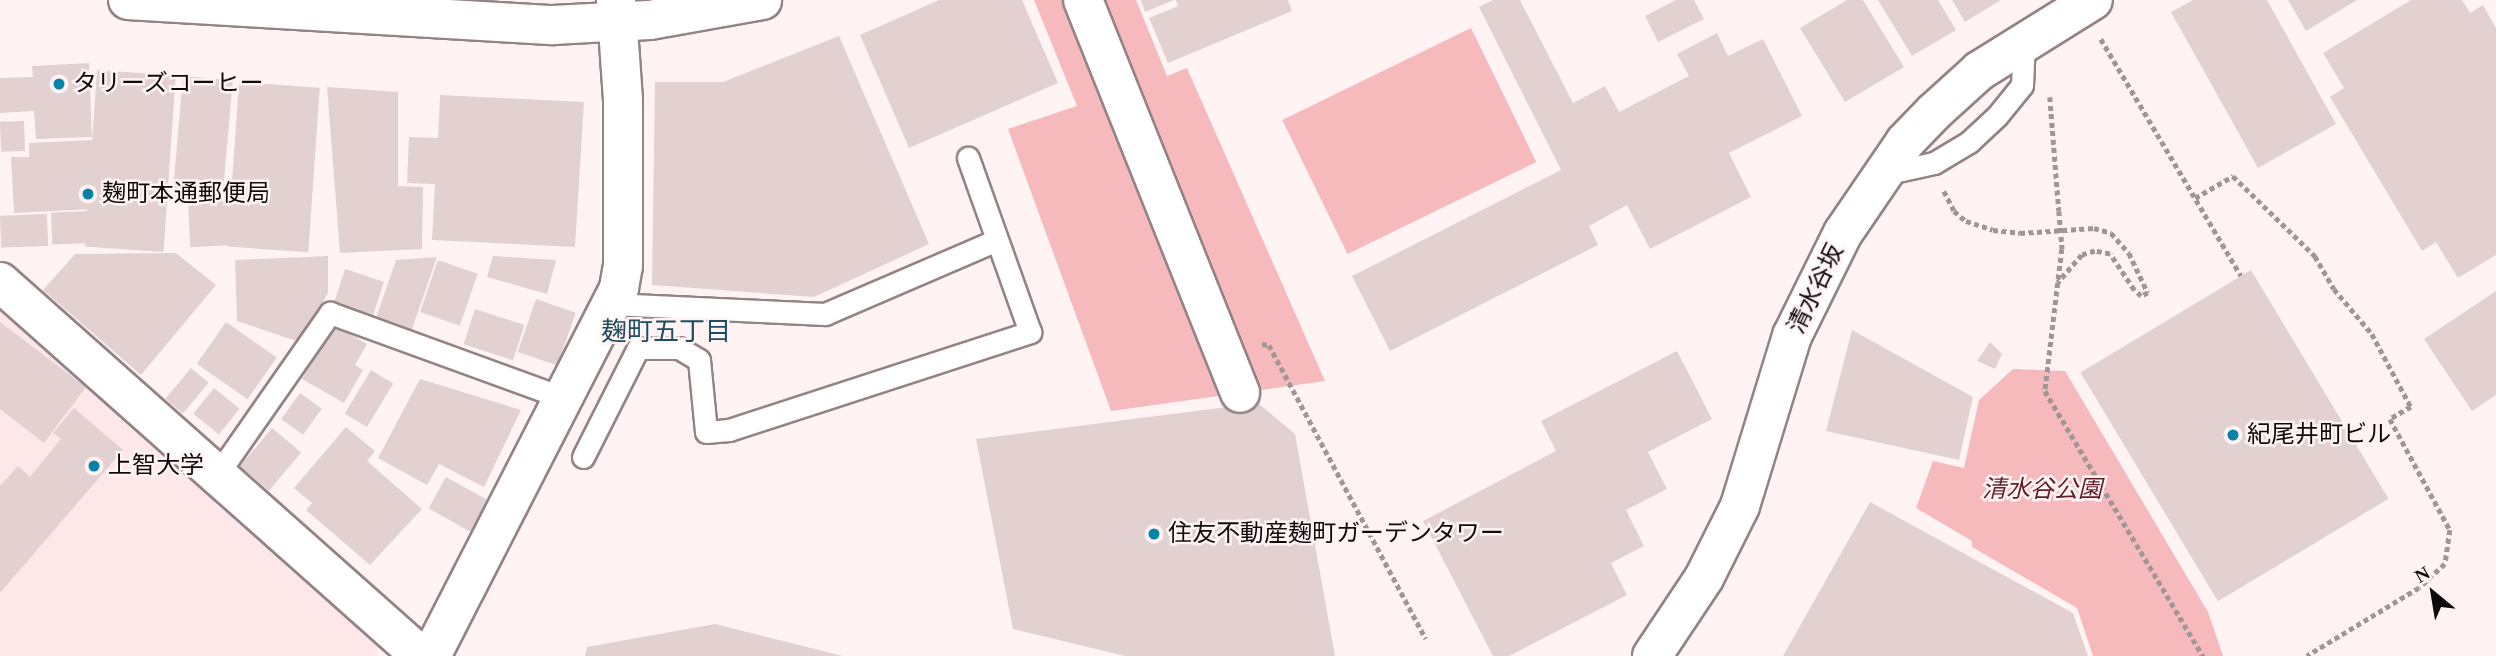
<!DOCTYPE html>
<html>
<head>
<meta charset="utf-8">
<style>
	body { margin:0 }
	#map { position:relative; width:2496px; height:656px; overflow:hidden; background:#fff3f4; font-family:"Times New Roman","Noto Sans JP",serif }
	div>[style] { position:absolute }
	.built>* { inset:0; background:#fde7e8 }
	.green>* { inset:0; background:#f6babd; transform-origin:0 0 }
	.building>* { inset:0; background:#e3d1d1; transform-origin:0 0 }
	.path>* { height:4.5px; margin-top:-2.25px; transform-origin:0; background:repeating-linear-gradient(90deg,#a09697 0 5px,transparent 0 8.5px) }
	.roads { filter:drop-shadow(2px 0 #948384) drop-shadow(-2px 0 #948384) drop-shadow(0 2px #948384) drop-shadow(0 -2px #948384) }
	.lane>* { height:21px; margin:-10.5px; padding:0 10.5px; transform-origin:10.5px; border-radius:10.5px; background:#fff }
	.street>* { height:38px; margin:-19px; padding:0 19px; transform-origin:19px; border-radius:19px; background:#fff }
	.secondary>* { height:38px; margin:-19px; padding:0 19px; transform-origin:19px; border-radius:19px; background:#fff }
	.highway>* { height:38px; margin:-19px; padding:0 19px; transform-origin:19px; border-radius:19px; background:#fff }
	.path-bridge>* { height:4.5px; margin-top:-2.25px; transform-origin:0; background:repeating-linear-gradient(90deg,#a09697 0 5px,transparent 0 8.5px) }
	.dots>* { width:19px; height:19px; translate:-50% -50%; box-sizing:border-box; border:4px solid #fff3f4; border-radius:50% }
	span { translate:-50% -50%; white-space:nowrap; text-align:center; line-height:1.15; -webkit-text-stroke:5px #fff3f4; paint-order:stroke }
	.poi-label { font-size:24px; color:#0f0a0a }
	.left { translate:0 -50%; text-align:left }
	.street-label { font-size:24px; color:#0f0a0a }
	.park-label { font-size:24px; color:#631d27; font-style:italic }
	.neighbourhood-label { font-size:26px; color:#1d4e60 }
	.north { position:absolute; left:2398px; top:558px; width:70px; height:70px; -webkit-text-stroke:5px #fff3f4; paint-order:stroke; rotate:330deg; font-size:19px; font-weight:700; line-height:28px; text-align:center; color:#0f0a0a }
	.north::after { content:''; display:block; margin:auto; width:24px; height:32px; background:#0f0a0a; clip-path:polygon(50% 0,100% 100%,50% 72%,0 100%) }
</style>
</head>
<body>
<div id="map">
	<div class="built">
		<div style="clip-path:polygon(0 294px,377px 638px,377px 656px,0 656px)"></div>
	</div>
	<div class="green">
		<div style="clip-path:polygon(1034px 0,1136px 0,1167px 76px,1187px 68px,1325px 381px,1111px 411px,1008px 129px,1077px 106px)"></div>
		<div style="left:1471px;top:28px;width:149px;height:210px;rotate:64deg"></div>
		<div style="clip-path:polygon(2013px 369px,2065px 371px,2208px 612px,2223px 656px,2093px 656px,2077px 608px,1972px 547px,1972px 541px,1916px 508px,1933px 461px,1964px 468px,1979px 400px)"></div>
	</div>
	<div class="building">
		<div style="clip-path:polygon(939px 0,1022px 0,1058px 83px,909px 148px,860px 35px)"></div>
		<div style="clip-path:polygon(1141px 0,1174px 0,1145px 12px)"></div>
		<div style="clip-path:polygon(1176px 0,1288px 0,1292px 11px,1168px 63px,1149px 18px,1178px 6px)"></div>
		<div style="clip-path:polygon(1493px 0,1520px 0,1573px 103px,1605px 86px,1619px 112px,1689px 76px,1677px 54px,1717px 33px,1728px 56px,1763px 39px,1802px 116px,1729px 153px,1751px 197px,1650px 249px,1627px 205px,1589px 226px,1598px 245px,1390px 351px,1352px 276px,1561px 170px,1479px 7px)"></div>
		<div style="clip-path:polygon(1676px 0,1694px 0,1704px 19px,1658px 42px,1645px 16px)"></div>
		<div style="clip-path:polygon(1847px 0,1863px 0,1904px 67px,1845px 102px,1800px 28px)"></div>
		<div style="clip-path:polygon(1878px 0,1938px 0,1956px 30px,1912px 56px)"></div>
		<div style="clip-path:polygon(1952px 0,2001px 0,1965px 22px)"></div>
		<div style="clip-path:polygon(2193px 0,2267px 0,2336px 124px,2258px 168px,2171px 12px)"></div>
		<div style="clip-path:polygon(2288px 0,2357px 0,2306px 31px)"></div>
		<div style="clip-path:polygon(2411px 0,2462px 0,2470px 13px,2483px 5px,2496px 28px,2496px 255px,2458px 278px,2436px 242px,2422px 251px,2330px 97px,2344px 88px,2323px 53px)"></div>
		<div style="clip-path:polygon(839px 36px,929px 244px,814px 297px,652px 285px,655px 82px,723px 82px)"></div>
		<div style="clip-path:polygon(89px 63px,92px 137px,36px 139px,34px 111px,0 113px,0 78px,33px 77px,32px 66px)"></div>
		<div style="left:97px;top:70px;width:79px;height:177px;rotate:4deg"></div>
		<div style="left:183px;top:76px;width:50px;height:122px;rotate:5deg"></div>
		<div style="left:239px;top:82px;width:81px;height:165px;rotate:4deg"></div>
		<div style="clip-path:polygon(327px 87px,398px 92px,398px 186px,423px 187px,422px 249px,340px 253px)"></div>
		<div style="clip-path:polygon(440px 95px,584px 102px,575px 247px,432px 240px,435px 184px,407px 183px,409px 137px,438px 138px)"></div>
		<div style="left:24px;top:121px;width:30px;height:24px;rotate:88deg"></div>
		<div style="clip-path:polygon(92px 140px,94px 209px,14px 213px,11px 157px,29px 157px,29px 143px)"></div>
		<div style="left:232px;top:201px;width:44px;height:44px;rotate:87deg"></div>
		<div style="left:93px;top:211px;width:32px;height:42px;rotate:88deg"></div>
		<div style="left:47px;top:214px;width:32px;height:47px;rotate:88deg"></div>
		<div style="clip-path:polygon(176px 253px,216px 285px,141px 375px,43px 290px,75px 254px)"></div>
		<div style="clip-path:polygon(328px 256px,328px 293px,299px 342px,237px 321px,235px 260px)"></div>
		<div style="clip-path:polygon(493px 256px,556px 260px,547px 294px,487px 277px)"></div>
		<div style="clip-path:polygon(437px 257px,411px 332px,375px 321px,396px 260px)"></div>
		<div style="left:438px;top:260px;width:42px;height:55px;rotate:19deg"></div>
		<div style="left:345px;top:269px;width:41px;height:39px;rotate:18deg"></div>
		<div style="left:2251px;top:270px;width:267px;height:199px;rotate:59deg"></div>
		<div style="clip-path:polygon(2496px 291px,2496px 395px,2472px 411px,2424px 339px)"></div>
		<div style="left:536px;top:299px;width:42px;height:56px;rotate:19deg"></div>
		<div style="left:475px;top:309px;width:52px;height:37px;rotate:18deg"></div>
		<div style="clip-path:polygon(0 322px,86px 387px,44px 443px,0 409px)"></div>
		<div style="left:226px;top:322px;width:62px;height:51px;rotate:35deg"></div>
		<div style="clip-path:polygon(334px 325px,367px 344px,355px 365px,363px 370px,344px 403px,302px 379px)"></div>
		<div style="clip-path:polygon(1852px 330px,1973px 397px,1959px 460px,1826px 431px)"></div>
		<div style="clip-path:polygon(1990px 342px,2002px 354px,1995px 369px,1977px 361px)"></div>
		<div style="clip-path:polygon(1677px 351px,1712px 419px,1648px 452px,1667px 489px,1626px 510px,1644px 546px,1611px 563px,1627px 595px,1509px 656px,1493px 656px,1423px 521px,1556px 451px,1541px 421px)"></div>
		<div style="left:191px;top:368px;width:23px;height:40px;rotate:40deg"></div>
		<div style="left:371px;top:370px;width:26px;height:51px;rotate:31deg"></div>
		<div style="clip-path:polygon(420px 379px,521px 410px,484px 487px,439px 464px,427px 485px,378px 458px)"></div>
		<div style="left:214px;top:388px;width:33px;height:33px;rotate:39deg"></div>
		<div style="left:300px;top:393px;width:27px;height:32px;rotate:36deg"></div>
		<div style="clip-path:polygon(1258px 403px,1295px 434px,1335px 656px,1125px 656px,1013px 629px,976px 439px)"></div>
		<div style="clip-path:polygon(74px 408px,123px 450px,0 593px,0 486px,18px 466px,30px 477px,61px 439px,53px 433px)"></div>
		<div style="clip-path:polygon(346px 427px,375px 451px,367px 461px,422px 509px,370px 565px,306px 510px,312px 503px,294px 488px)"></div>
		<div style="left:272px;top:428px;width:38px;height:50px;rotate:40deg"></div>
		<div style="left:446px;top:477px;width:51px;height:36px;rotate:29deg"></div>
		<div style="clip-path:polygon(1870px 502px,2073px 613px,2088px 656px,1783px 656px)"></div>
		<div style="clip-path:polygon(715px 624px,843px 656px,585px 656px,587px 647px)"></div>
	</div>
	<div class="path">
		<div style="left:2101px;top:39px;width:275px;rotate:59.4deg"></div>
		<div style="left:2050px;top:97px;width:114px;rotate:85.5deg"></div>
		<div style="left:1944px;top:191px;width:22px;rotate:63deg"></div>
		<div style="left:1954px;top:211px;width:16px;rotate:40deg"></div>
		<div style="left:1966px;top:221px;width:28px;rotate:18deg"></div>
		<div style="left:1993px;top:230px;width:27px;rotate:6deg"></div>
		<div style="left:2020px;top:233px;width:74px;rotate:-3.9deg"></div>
		<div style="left:2094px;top:228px;width:18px;rotate:16deg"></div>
		<div style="left:2111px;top:233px;width:27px;rotate:48deg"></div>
		<div style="left:2129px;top:253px;width:44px;rotate:64.6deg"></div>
		<div style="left:2148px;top:293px;width:8px;rotate:157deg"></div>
		<div style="left:2141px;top:296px;width:9px;rotate:-139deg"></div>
		<div style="left:2134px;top:290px;width:43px;rotate:-123.7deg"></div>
		<div style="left:2110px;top:254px;width:15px;rotate:-169deg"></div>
		<div style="left:2095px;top:251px;width:14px;rotate:163deg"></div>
		<div style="left:2082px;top:255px;width:37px;rotate:131deg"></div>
		<div style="left:2195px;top:198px;width:44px;rotate:-30.1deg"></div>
		<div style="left:2233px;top:176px;width:115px;rotate:44.3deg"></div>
		<div style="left:2315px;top:256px;width:38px;rotate:60deg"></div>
		<div style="left:2334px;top:289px;width:59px;rotate:49.8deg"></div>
		<div style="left:2372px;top:334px;width:83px;rotate:61.9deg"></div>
		<div style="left:2411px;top:407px;width:24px;rotate:150deg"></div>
		<div style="left:2390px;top:419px;width:126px;rotate:61.6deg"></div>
		<div style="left:2450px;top:530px;width:34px;rotate:98deg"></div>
		<div style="left:2445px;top:564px;width:35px;rotate:137deg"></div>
		<div style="left:2419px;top:588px;width:131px;rotate:148.7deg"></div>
		<div style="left:2062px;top:249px;width:143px;rotate:96.8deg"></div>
		<div style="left:2045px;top:391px;width:309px;rotate:59.2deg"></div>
		<div style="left:1262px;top:344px;width:7px;rotate:8deg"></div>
		<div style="left:1269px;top:345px;width:333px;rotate:61.9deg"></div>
	</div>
	<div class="roads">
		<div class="lane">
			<div style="left:1884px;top:174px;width:51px;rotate:-12.4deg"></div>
			<div style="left:1934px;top:163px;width:41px;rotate:-31deg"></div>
			<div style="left:1969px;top:142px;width:38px;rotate:-43deg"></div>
			<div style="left:1997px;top:116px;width:40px;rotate:-51deg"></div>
			<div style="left:2022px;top:85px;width:42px;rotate:-87.3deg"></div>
			<div style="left:611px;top:304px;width:214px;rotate:2.7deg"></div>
			<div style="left:825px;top:314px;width:187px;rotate:-23.3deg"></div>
			<div style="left:583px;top:457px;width:122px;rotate:-63.2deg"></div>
			<div style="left:638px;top:348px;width:41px"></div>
			<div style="left:679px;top:348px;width:23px;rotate:31deg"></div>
			<div style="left:699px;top:360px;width:72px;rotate:84.4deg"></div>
			<div style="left:706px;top:432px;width:23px;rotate:-5deg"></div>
			<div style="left:729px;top:430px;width:317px;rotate:-18deg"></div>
			<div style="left:1030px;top:332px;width:185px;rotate:-109.6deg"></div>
			<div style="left:217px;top:475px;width:198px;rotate:-55.1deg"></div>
			<div style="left:330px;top:313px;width:248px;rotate:20deg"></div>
		</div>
		<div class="street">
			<div style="left:1083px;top:0;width:423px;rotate:68.2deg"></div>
			<div style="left:0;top:282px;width:563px;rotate:41.62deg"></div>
			<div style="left:431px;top:656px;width:413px;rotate:-62.9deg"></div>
			<div style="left:619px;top:288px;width:22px;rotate:-80deg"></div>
			<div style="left:623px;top:266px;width:166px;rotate:-90deg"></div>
			<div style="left:623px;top:100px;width:100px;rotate:-94deg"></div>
		</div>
		<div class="secondary">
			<div style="left:1652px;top:656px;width:94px;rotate:-56.3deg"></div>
			<div style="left:1704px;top:578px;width:80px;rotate:-63.4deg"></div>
			<div style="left:1740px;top:506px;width:178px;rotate:-73deg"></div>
			<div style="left:1792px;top:336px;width:115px;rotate:-63.7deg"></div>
			<div style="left:1843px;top:233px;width:110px;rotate:-55.7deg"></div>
			<div style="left:1905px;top:142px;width:42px;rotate:-46deg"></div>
			<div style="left:1934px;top:112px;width:61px;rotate:-42.3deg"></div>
			<div style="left:1979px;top:71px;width:134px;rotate:-31.9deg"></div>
		</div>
		<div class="highway">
			<div style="left:128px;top:0;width:426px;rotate:3.4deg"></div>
			<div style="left:553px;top:25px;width:97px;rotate:-3deg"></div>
			<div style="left:650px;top:20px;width:114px;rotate:-10.1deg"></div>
		</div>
	</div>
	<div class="path-bridge">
		<div style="left:2059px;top:211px;width:38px;rotate:85deg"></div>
	</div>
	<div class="dots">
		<div style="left:59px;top:84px;background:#0584a8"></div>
		<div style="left:88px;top:194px;background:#0584a8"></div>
		<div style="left:2233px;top:435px;background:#0584a8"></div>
		<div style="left:94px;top:466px;background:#0584a8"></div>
		<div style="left:1154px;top:534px;background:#0584a8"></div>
	</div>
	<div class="poi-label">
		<span class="left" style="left:73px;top:84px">タリーズコーヒー</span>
		<span class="left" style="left:102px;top:194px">麹町本通郵便局</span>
		<span class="left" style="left:2247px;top:435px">紀尾井町ビル</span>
		<span class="left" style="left:108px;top:466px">上智大学</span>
		<span class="left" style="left:1168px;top:534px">住友不動産麹町ガーデンタワー</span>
	</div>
	<div class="street-label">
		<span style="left:1816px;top:289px;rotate:-64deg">清水谷坂</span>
	</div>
	<div class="park-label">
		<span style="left:2042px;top:490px">清水谷公園</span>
	</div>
	<div class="neighbourhood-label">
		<span style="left:666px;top:332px">麹町五丁目</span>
	</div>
	<div class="north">N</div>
</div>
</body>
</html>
